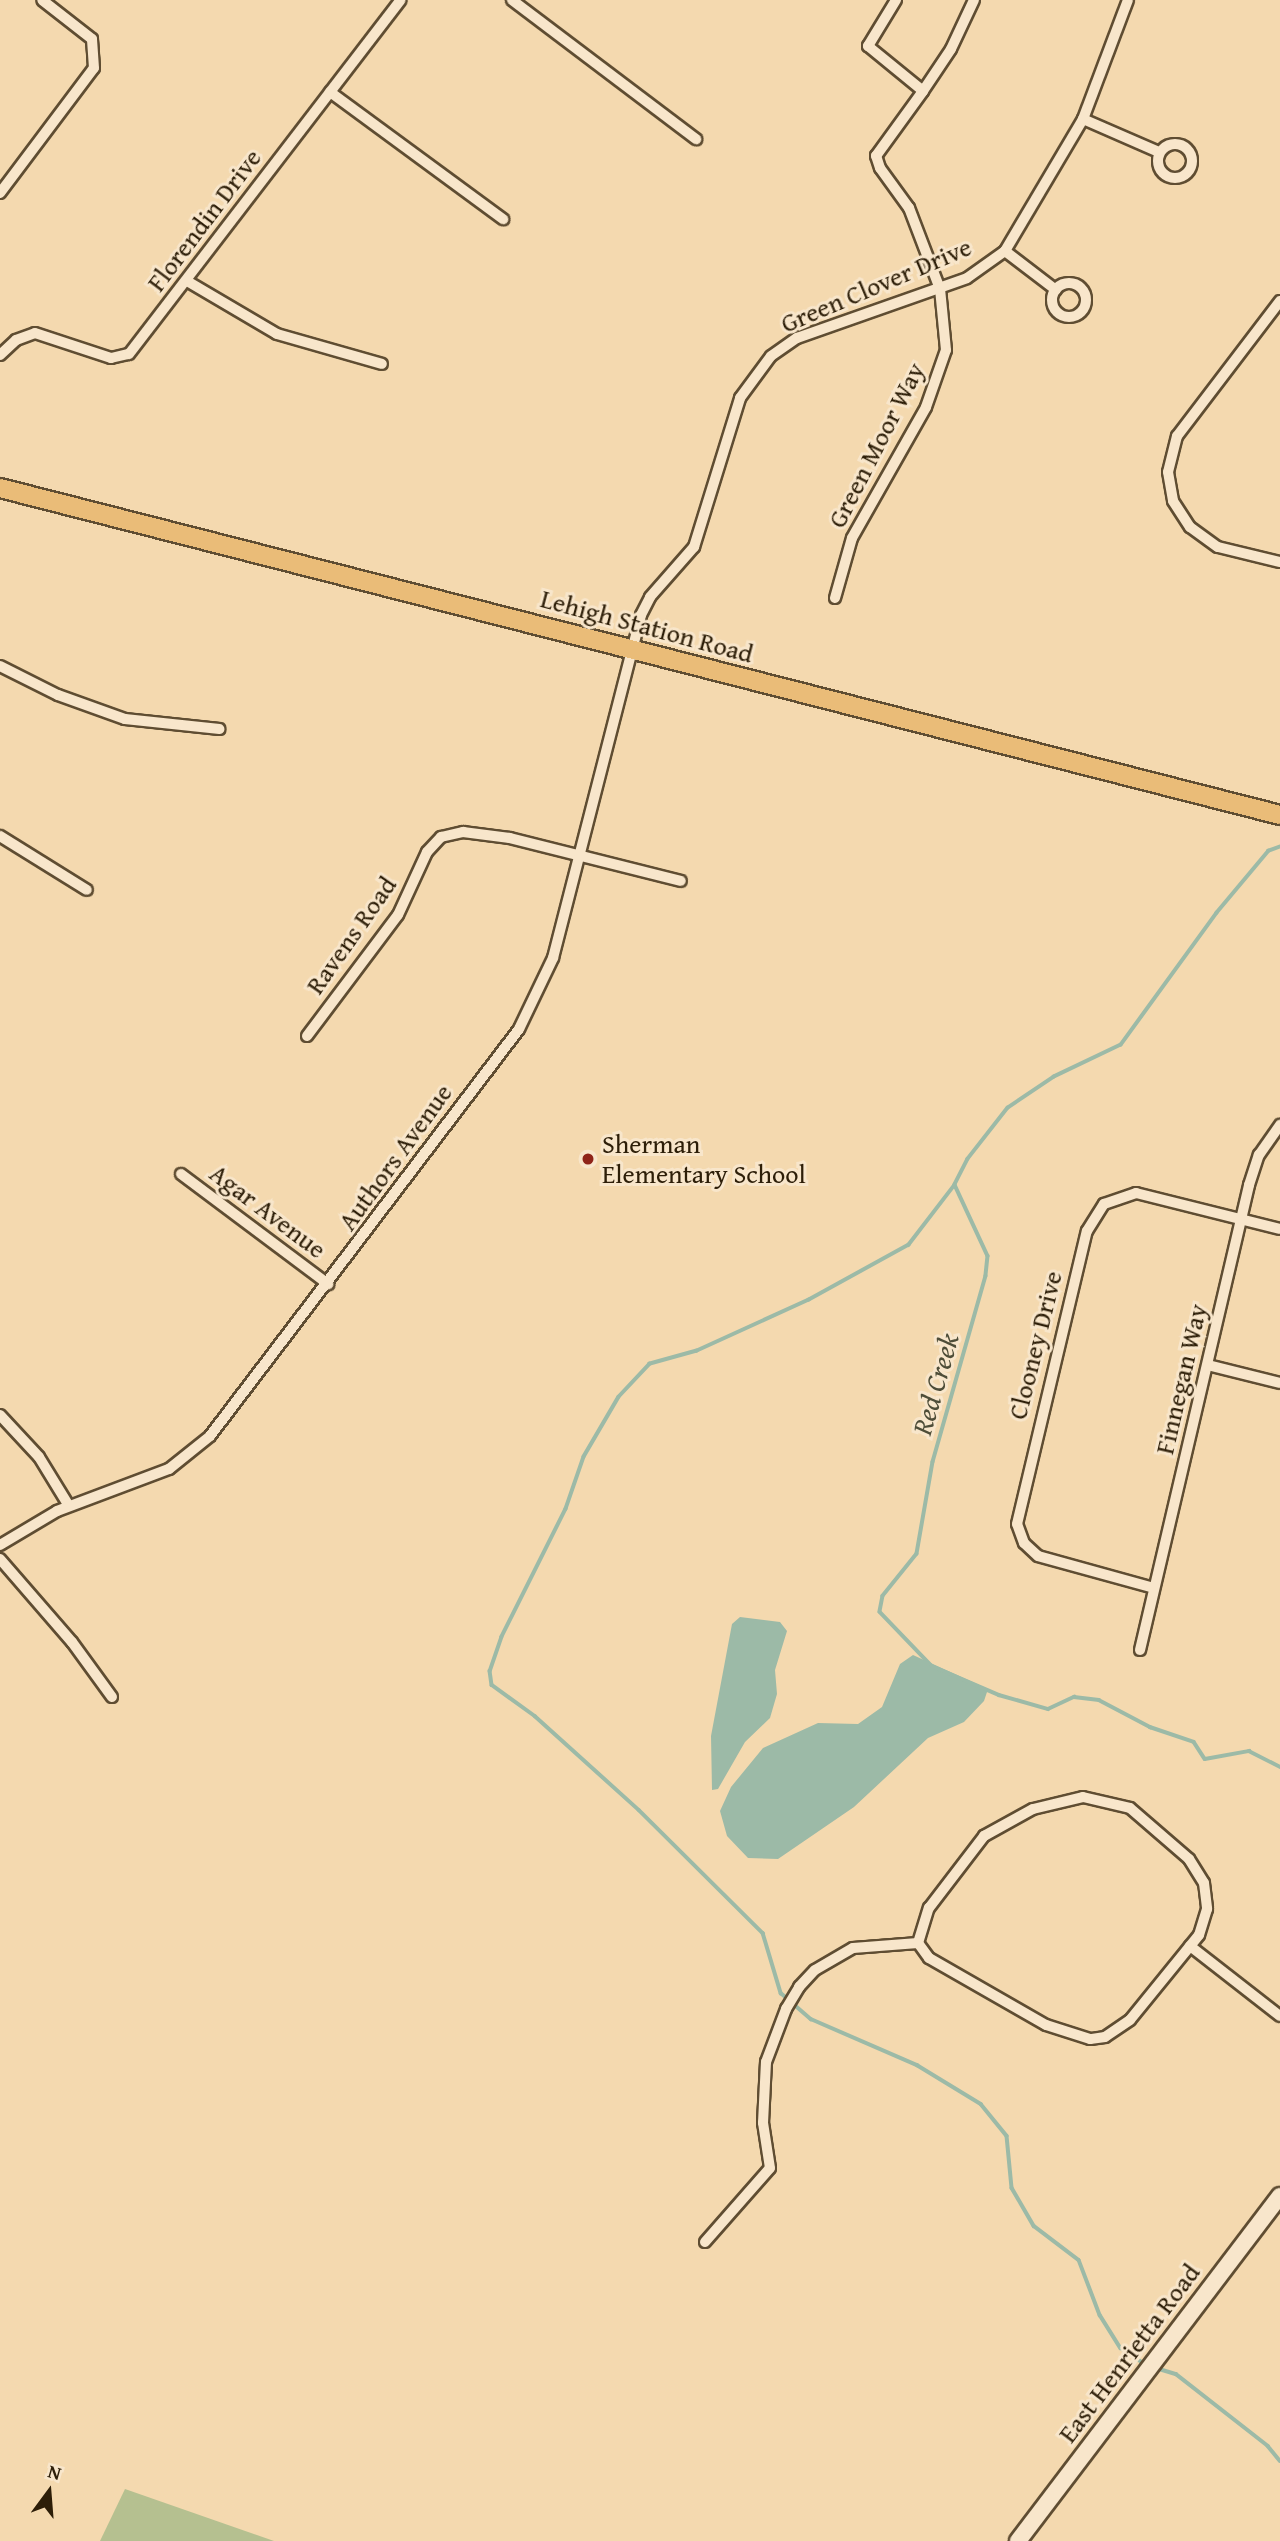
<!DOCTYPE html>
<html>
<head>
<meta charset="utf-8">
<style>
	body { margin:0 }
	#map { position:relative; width:1280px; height:2541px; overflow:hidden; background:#f4d9af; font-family:"Gentium Book Plus",serif }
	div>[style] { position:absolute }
	.green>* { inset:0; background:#b5c090 }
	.water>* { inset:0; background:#9cbaa7 }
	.stream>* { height:3.5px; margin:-1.75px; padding:0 1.75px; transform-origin:1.75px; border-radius:1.75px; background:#9cbaa7 }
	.roads { filter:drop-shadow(2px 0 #5f4d32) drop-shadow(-2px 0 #5f4d32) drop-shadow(0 2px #5f4d32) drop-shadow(0 -2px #5f4d32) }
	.street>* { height:10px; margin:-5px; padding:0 5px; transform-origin:5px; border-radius:5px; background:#f8e6cb }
	.street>.ring { margin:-5px; padding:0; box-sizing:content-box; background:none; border:10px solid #f8e6cb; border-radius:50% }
	.secondary>* { height:16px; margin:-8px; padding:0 8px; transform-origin:8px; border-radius:8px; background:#f8e6cb }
	.primary>* { height:18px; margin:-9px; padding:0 9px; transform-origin:9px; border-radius:9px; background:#eabc78 }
	.dots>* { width:19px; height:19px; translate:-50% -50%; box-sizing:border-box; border:4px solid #f8e6cb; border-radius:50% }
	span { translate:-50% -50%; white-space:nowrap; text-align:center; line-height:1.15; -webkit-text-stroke:6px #f8e6cb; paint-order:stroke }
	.street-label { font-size:26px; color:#2d1e08 }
	.poi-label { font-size:26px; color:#2d1e08 }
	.left { translate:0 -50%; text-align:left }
	.water-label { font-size:28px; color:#4e4d38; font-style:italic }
	.north { position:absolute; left:14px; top:2457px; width:70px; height:70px; -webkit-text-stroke:5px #f8e6cb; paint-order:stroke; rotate:16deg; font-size:19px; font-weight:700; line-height:28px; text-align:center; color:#2d1e08 }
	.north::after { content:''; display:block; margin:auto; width:24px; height:32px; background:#2d1e08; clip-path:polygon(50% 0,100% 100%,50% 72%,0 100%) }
</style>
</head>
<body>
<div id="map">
	<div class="green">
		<div style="clip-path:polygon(125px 2489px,274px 2541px,100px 2541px)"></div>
	</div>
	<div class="water">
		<div style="clip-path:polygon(740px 1617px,780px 1622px,787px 1631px,775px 1670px,777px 1694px,770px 1718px,745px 1742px,718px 1789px,712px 1790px,711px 1736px,732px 1624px)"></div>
		<div style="clip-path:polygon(913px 1655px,988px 1689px,984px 1701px,964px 1722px,928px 1738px,854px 1807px,778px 1859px,748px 1858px,727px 1836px,720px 1811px,731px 1787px,763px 1748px,818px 1723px,858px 1724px,882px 1707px,900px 1664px)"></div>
	</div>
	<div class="stream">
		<div style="left:1280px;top:847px;width:12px;rotate:160deg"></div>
		<div style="left:1269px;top:851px;width:81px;rotate:130deg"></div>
		<div style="left:1217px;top:913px;width:163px;rotate:126deg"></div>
		<div style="left:1121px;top:1045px;width:74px;rotate:154.5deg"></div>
		<div style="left:1054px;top:1077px;width:55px;rotate:146deg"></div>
		<div style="left:1008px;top:1108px;width:65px;rotate:128.1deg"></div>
		<div style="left:968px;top:1159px;width:29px;rotate:117deg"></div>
		<div style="left:955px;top:1185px;width:78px;rotate:65.1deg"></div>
		<div style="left:988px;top:1256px;width:20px;rotate:96deg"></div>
		<div style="left:986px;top:1276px;width:193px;rotate:105.9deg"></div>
		<div style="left:933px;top:1462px;width:93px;rotate:99.9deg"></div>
		<div style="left:917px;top:1554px;width:54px;rotate:129deg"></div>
		<div style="left:883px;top:1596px;width:16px;rotate:101deg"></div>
		<div style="left:880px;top:1612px;width:75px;rotate:46.1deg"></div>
		<div style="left:932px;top:1666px;width:73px;rotate:23.4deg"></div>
		<div style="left:999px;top:1695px;width:51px;rotate:15.9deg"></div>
		<div style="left:1048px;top:1709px;width:29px;rotate:-25deg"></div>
		<div style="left:1074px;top:1697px;width:25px;rotate:7deg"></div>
		<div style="left:1099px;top:1700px;width:58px;rotate:27.9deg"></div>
		<div style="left:1150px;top:1727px;width:46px;rotate:18.8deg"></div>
		<div style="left:1194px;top:1742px;width:20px;rotate:57deg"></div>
		<div style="left:1205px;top:1759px;width:45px;rotate:-10.3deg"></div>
		<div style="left:1249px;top:1751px;width:35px;rotate:27deg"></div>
		<div style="left:955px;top:1185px;width:76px;rotate:127.5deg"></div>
		<div style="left:909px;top:1245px;width:114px;rotate:151.2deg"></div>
		<div style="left:809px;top:1300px;width:123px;rotate:155.5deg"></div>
		<div style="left:697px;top:1351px;width:49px;rotate:164.5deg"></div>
		<div style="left:650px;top:1364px;width:45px;rotate:133.2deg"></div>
		<div style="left:619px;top:1397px;width:69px;rotate:120.3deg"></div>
		<div style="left:584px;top:1457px;width:55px;rotate:109.1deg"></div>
		<div style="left:566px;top:1509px;width:143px;rotate:116.6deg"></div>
		<div style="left:502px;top:1637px;width:36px;rotate:109deg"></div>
		<div style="left:490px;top:1671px;width:14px;rotate:82deg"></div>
		<div style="left:492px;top:1685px;width:53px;rotate:35.8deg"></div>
		<div style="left:535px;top:1716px;width:140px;rotate:42.1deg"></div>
		<div style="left:639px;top:1810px;width:175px;rotate:44.8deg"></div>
		<div style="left:763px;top:1933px;width:63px;rotate:73.3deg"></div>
		<div style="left:781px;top:1993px;width:40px;rotate:41deg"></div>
		<div style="left:811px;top:2019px;width:116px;rotate:23.5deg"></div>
		<div style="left:917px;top:2065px;width:75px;rotate:31.4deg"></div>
		<div style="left:981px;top:2104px;width:41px;rotate:50.9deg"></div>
		<div style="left:1007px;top:2136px;width:52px;rotate:84.5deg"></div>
		<div style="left:1012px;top:2188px;width:44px;rotate:59.9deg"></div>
		<div style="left:1034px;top:2226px;width:56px;rotate:37.1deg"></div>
		<div style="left:1079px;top:2260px;width:59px;rotate:69.1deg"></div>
		<div style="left:1100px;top:2315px;width:39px;rotate:58deg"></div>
		<div style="left:1121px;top:2348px;width:29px;rotate:34deg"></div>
		<div style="left:1156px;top:2368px;width:21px;rotate:17deg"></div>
		<div style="left:1176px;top:2374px;width:117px;rotate:38deg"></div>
		<div style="left:1268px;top:2446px;width:19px;rotate:51deg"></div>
	</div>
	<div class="roads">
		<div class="street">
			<div style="left:512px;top:0;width:231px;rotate:37.1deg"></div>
			<div style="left:896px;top:0;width:54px;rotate:121.3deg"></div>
			<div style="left:868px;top:46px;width:71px;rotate:39.3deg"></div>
			<div style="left:923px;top:91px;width:50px;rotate:-56.3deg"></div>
			<div style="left:951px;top:49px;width:54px;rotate:-64.9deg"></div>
			<div style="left:330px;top:92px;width:215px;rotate:36.3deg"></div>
			<div style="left:1083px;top:119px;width:83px;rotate:23.5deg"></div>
			<div class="ring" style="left:1158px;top:144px;width:24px;height:24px"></div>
			<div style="left:0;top:193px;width:156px;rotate:-53.1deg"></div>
			<div style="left:94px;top:68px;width:29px;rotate:-94deg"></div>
			<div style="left:92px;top:39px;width:63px;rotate:-142deg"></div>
			<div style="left:1005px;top:251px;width:64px;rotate:37.4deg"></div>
			<div style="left:187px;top:281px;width:104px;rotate:30.5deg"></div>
			<div style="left:277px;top:334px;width:109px;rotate:15.9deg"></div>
			<div class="ring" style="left:1052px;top:283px;width:24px;height:24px"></div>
			<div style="left:1280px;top:301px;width:170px;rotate:127.3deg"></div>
			<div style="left:1177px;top:436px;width:37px;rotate:104deg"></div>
			<div style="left:1168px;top:472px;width:29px;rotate:80deg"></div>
			<div style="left:1173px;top:501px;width:31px;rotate:57deg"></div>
			<div style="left:1190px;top:527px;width:34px;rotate:36deg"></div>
			<div style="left:1218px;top:547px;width:64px;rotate:13.6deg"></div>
			<div style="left:0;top:355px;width:22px;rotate:-43deg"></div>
			<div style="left:16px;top:340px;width:20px;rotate:-20deg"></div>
			<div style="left:35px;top:333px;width:80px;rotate:18.2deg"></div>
			<div style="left:111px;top:358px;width:18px;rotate:-13deg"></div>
			<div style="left:129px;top:354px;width:446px;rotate:-52.5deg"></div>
			<div style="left:835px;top:598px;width:62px;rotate:-74.2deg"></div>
			<div style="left:852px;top:538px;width:150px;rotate:-60.5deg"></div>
			<div style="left:926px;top:407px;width:60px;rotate:-70.7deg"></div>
			<div style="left:946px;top:350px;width:61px;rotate:-95.6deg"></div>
			<div style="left:940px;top:289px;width:87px;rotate:-110.9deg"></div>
			<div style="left:909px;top:208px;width:49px;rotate:-125.9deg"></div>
			<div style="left:880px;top:168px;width:13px;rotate:-108deg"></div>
			<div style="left:876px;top:156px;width:80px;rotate:-54.1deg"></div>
			<div style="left:0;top:666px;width:65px;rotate:26.6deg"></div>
			<div style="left:58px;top:695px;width:71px;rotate:19.7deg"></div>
			<div style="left:125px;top:719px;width:95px;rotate:6.1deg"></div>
			<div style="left:0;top:836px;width:102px;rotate:31.8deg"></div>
			<div style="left:307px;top:1036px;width:151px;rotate:-53.1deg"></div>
			<div style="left:398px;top:915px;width:69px;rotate:-65.3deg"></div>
			<div style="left:427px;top:852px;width:21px;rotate:-47deg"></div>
			<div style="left:441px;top:837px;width:23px;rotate:-13deg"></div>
			<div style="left:463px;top:832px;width:47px;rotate:7.3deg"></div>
			<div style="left:510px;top:838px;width:176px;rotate:14.1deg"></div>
			<div style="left:181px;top:1174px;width:184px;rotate:36.8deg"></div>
			<div style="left:1208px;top:1365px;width:74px;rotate:14deg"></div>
			<div style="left:0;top:1415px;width:57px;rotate:47.1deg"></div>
			<div style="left:39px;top:1457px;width:57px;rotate:58.5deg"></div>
			<div style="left:0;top:1545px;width:66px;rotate:-30.8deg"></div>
			<div style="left:57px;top:1511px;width:120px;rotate:-20.6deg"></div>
			<div style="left:169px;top:1469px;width:53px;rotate:-38.8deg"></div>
			<div style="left:210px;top:1436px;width:511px;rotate:-52.79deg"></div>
			<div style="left:519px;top:1029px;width:79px;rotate:-64.4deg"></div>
			<div style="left:553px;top:958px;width:354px;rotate:-75.6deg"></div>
			<div style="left:641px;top:615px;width:20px;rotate:-63deg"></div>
			<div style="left:650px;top:597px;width:67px;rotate:-48.7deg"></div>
			<div style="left:694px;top:547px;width:156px;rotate:-72.8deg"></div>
			<div style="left:740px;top:398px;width:52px;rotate:-53.6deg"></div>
			<div style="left:771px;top:356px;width:32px;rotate:-35deg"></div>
			<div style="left:797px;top:338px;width:180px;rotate:-19.4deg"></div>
			<div style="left:967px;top:278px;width:47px;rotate:-35.4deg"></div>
			<div style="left:1005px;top:251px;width:153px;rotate:-59.4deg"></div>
			<div style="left:1083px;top:119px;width:127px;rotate:-69.3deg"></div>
			<div style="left:0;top:1559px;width:110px;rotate:49.1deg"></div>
			<div style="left:72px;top:1642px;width:68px;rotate:54deg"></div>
			<div style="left:1154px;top:1588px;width:120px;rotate:-164.6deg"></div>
			<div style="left:1038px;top:1556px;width:19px;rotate:-137deg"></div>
			<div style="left:1024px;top:1543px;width:20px;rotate:-110deg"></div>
			<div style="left:1017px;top:1524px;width:301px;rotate:-76.6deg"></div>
			<div style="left:1087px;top:1231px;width:32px;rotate:-58deg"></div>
			<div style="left:1104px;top:1204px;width:34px;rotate:-19deg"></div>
			<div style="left:1136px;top:1193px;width:148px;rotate:14deg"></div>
			<div style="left:1140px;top:1650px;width:478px;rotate:-76.8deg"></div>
			<div style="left:1249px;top:1185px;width:32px;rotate:-72deg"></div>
			<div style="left:1259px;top:1155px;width:37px;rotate:-55deg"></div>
			<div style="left:1083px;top:1797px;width:48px;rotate:13.2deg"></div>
			<div style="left:1130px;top:1808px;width:78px;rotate:40.8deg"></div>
			<div style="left:1189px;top:1859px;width:28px;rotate:58deg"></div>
			<div style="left:1204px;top:1883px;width:26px;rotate:83deg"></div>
			<div style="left:1207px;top:1909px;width:27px;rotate:107deg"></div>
			<div style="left:1199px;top:1935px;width:109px;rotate:129.1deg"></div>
			<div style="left:1130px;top:2020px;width:30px;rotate:146deg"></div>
			<div style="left:1105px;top:2037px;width:15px;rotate:172deg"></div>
			<div style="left:1090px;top:2039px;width:46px;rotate:-162.3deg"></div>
			<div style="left:1046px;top:2025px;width:135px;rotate:-150.2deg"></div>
			<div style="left:929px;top:1958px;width:19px;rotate:-126deg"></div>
			<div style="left:918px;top:1943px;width:37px;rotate:-73deg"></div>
			<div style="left:929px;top:1908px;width:91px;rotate:-52.6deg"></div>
			<div style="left:984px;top:1836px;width:56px;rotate:-28.9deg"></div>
			<div style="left:1033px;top:1809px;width:51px;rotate:-13.5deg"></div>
			<div style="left:1190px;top:1946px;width:114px;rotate:37.9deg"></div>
			<div style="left:705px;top:2242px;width:98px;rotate:-48.7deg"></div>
			<div style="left:770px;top:2168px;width:46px;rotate:-98.8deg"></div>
			<div style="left:763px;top:2123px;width:61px;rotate:-87.2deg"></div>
			<div style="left:766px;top:2062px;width:57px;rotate:-69.3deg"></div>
			<div style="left:786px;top:2009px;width:26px;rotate:-59deg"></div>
			<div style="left:799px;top:1987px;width:23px;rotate:-47deg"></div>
			<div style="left:815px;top:1970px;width:44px;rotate:-30.1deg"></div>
			<div style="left:853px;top:1948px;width:65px;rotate:-4.4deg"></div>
		</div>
		<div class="secondary">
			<div style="left:1018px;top:2541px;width:433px;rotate:-52.8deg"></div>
		</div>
		<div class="primary">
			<div style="left:0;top:488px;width:1321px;rotate:14.33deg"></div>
		</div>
	</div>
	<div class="dots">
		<div style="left:588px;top:1159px;background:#8f2418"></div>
	</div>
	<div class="street-label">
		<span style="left:204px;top:220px;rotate:-53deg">Florendin Drive</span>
		<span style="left:876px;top:285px;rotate:-23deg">Green Clover Drive</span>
		<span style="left:876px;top:445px;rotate:-63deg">Green Moor Way</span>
		<span style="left:647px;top:626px;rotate:15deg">Lehigh Station Road</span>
		<span style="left:351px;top:935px;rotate:-55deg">Ravens Road</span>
		<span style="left:395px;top:1157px;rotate:-54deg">Authors Avenue</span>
		<span style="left:268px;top:1211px;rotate:37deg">Agar Avenue</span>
		<span style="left:1035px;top:1345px;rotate:-76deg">Clooney Drive</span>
		<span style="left:1181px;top:1379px;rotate:-77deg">Finnegan Way</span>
		<span style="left:1129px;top:2353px;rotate:-53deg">East Henrietta Road</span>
	</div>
	<div class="poi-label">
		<span class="left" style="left:602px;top:1159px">Sherman<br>Elementary School</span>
	</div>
	<div class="water-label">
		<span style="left:935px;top:1384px;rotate:-74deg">Red Creek</span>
	</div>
	<div class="north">N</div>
</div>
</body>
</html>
